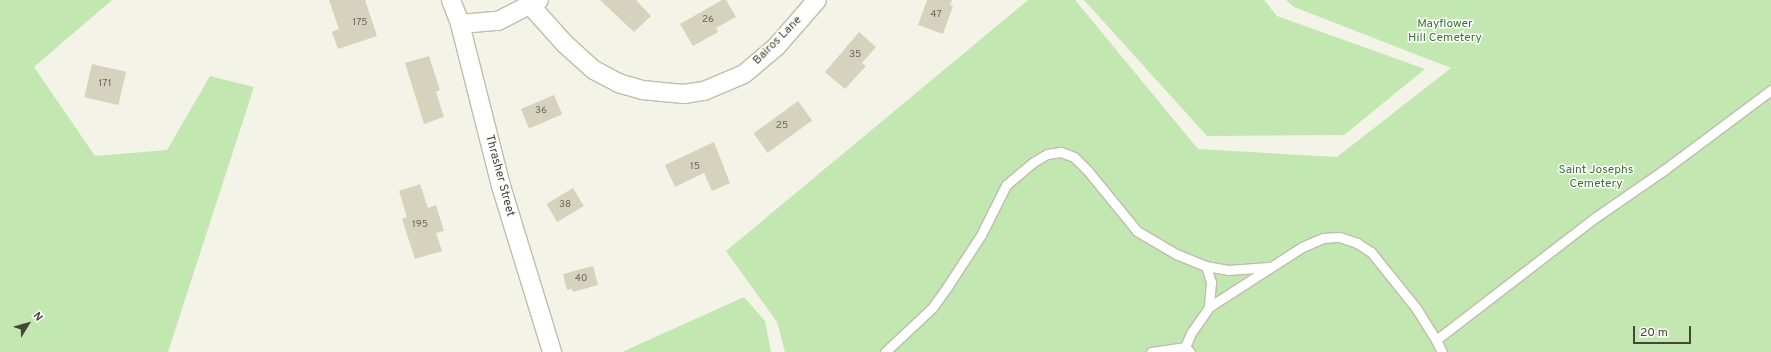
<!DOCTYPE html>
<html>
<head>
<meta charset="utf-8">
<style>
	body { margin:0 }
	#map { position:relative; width:1771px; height:352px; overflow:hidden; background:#f4f3e8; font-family:Overpass,sans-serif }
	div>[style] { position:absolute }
	.green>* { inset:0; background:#c2e7b1 }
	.building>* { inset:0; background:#d5d2be; transform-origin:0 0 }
	.roads { filter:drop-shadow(1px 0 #bfbdab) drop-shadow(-1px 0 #bfbdab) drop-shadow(0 1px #bfbdab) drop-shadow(0 -1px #bfbdab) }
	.service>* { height:9px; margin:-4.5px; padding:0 4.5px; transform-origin:4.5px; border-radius:4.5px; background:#fff }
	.minor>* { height:18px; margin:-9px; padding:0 9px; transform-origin:9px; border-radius:9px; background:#fff }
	span { translate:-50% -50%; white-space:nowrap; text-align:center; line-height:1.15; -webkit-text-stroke:3px #fff; paint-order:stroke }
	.number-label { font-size:10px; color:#6a6859 }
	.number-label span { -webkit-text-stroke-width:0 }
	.park-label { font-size:12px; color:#35792a }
	.street-label { font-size:12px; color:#474537 }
	.north { position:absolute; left:8px; top:304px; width:40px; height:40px; -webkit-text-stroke:3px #fff; paint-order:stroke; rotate:53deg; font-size:11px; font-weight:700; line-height:16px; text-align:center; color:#474537 }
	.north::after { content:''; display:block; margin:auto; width:14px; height:18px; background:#474537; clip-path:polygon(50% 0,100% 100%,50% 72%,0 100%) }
	.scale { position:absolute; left:1633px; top:326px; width:58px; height:18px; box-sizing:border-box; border:2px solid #474537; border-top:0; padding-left:5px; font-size:12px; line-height:14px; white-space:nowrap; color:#474537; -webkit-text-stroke:3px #fff; paint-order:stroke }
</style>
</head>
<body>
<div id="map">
	<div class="green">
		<div style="clip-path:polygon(0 0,112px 0,34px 67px,95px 156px,167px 150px,210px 76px,254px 87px,168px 352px,0 352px)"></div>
		<div style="clip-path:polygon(1028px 0,1075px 0,1198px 149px,1337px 157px,1451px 68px,1294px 7px,1286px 0,1771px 0,1771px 352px,785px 352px,777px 322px,726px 251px)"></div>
		<div style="clip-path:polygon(1084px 0,1264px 0,1277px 16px,1425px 69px,1344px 135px,1207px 136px)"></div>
		<div style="clip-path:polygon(744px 297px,765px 321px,771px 352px,622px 352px)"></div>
	</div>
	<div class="building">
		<div style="clip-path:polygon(329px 0,365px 0,377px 36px,338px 49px,332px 32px,339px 29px)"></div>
		<div style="clip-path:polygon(600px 0,636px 0,651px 16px,634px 32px)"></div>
		<div style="clip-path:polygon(722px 0,726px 0,736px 17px,716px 28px,718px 32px,693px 46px,680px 24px)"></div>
		<div style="clip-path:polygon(927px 0,952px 0,950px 5px,953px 6px,943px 34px,918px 25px)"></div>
		<div style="clip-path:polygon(859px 32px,876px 47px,862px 63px,866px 66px,845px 89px,825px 72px)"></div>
		<div style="clip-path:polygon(429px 56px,440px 90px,436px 92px,444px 117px,424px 124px,405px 63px)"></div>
		<div style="left:92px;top:64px;width:35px;height:34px;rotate:13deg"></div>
		<div style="left:554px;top:95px;width:21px;height:36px;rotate:67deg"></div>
		<div style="left:798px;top:101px;width:24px;height:55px;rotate:54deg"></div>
		<div style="clip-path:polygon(714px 142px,730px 183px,712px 191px,704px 173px,675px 187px,665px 165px)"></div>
		<div style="clip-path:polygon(420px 184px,428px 208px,436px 205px,444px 231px,436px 233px,442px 251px,415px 259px,402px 219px,407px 217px,399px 191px)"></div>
		<div style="left:573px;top:188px;width:21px;height:31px;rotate:59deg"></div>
		<div style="clip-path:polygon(593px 266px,598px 285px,573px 292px,572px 289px,567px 290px,563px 274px)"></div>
	</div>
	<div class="roads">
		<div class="service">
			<div style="left:1206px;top:266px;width:22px;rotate:10deg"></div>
			<div style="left:1228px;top:270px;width:41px;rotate:-4.2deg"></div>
			<div style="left:885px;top:352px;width:64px;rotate:-43.1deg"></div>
			<div style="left:932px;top:308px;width:26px;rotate:-54deg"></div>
			<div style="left:947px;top:287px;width:62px;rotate:-56.8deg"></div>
			<div style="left:981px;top:235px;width:56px;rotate:-63.4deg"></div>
			<div style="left:1006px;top:185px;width:34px;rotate:-40deg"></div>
			<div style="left:1032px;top:163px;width:17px;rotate:-31deg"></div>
			<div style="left:1047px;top:154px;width:14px;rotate:-8deg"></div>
			<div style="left:1061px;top:152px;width:14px;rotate:21deg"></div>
			<div style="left:1074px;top:157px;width:20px;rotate:45deg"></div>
			<div style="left:1088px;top:171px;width:77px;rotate:50.8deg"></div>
			<div style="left:1137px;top:231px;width:45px;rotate:30.5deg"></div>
			<div style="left:1176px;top:254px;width:32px;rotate:22deg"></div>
			<div style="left:1206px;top:266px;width:17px;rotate:73deg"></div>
			<div style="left:1211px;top:282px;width:25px;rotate:95deg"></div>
			<div style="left:1209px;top:307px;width:111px;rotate:-32.8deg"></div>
			<div style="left:1302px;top:247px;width:23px;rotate:-23deg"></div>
			<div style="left:1323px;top:238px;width:16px;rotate:-4deg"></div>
			<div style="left:1339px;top:237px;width:19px;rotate:18deg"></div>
			<div style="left:1357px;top:243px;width:17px;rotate:33deg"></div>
			<div style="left:1371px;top:252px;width:72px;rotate:51.2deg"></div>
			<div style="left:1416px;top:308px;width:38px;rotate:58deg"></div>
			<div style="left:1151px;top:352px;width:34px;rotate:-8deg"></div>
			<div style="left:1190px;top:352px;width:7px;rotate:-135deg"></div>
			<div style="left:1185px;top:347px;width:15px;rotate:-67deg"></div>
			<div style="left:1191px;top:333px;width:32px;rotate:-55deg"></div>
			<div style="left:1442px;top:352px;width:13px;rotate:-117deg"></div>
			<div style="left:1436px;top:340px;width:202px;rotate:-37.6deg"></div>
			<div style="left:1596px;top:217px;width:83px;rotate:-34.7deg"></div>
			<div style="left:1664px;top:170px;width:134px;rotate:-36.8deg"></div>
		</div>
		<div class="minor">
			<div style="left:451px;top:0;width:26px;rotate:69deg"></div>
			<div style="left:460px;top:24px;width:167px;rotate:75.8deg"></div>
			<div style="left:501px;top:186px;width:174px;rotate:72.9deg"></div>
			<div style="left:530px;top:5px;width:52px;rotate:48.1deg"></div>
			<div style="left:565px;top:44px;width:39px;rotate:42deg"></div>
			<div style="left:594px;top:70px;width:27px;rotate:28deg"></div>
			<div style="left:618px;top:83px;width:25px;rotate:16deg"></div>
			<div style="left:642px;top:90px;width:42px;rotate:5.4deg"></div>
			<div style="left:684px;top:94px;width:20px;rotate:-9deg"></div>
			<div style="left:704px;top:91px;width:43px;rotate:-23deg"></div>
			<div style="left:744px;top:74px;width:42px;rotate:-40.2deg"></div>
			<div style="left:776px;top:47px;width:62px;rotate:-48.9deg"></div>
			<div style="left:460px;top:24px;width:38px;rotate:-5deg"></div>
			<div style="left:498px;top:21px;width:46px;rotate:-27.1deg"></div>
		</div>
	</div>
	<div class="number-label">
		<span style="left:936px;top:15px">47</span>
		<span style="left:708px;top:20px">26</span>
		<span style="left:360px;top:23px">175</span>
		<span style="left:855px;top:55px">35</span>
		<span style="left:105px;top:84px">171</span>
		<span style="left:541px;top:111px">36</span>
		<span style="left:782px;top:126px">25</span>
		<span style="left:695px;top:167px">15</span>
		<span style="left:565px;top:205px">38</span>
		<span style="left:420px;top:225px">195</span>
		<span style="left:581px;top:279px">40</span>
	</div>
	<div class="park-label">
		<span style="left:1445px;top:32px">Mayflower<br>Hill Cemetery</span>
		<span style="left:1596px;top:178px">Saint Josephs<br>Cemetery</span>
	</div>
	<div class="street-label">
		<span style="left:778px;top:41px;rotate:-45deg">Bairos Lane</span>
		<span style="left:499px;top:176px;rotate:75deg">Thrasher Street</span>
	</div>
	<div class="north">N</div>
	<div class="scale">20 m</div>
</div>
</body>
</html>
